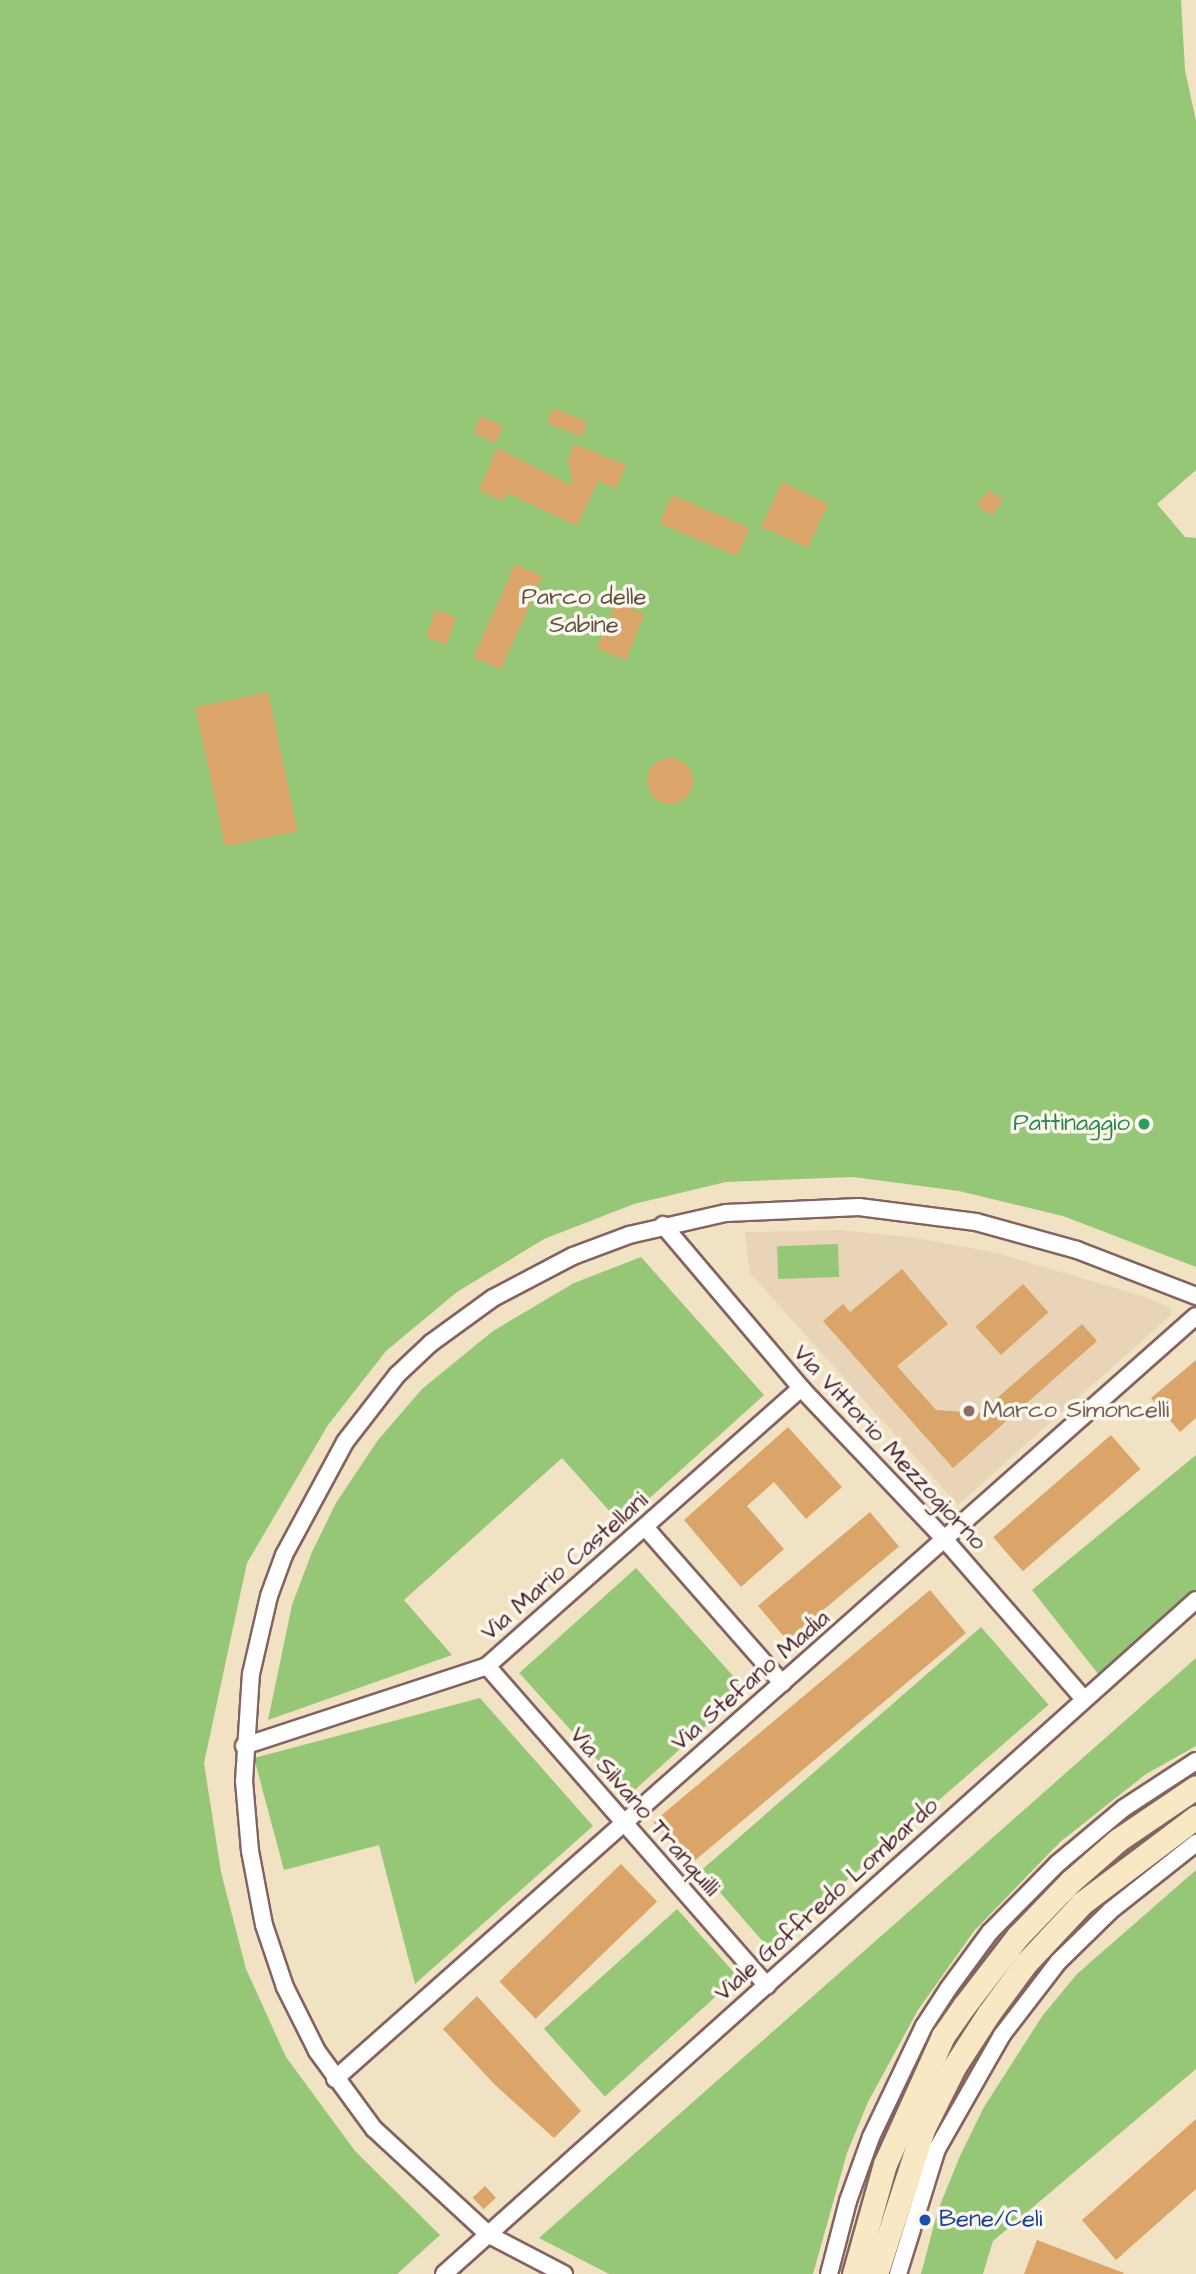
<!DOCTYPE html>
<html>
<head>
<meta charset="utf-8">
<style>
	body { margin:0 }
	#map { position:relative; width:1196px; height:2274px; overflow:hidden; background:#f1e2c4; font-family:"Architects Daughter",sans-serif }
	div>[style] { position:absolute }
	.built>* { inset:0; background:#e9d4b7 }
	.green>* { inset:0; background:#95c777; transform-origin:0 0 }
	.building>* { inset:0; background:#dba56a; transform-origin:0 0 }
	.round { border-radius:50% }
	.roads { filter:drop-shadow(2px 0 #846361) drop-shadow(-2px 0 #846361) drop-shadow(0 2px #846361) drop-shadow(0 -2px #846361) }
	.street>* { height:16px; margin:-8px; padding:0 8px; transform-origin:8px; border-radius:8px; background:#fff }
	.secondary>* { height:23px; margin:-11.5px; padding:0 11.5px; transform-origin:11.5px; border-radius:11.5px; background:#f8e8c3 }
	.dots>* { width:19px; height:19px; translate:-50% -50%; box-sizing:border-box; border:4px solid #fbf7ec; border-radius:50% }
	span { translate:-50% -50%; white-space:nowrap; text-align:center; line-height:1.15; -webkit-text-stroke:7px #fbf7ec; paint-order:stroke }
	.park-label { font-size:24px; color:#605142 }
	.leisure-label { font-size:24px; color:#27864d }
	.right { translate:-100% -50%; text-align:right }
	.education-label { font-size:24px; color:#785e54 }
	.left { translate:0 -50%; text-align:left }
	.street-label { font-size:24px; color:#4a1f2b }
	.transit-label { font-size:24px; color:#164399 }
</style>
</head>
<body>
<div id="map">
	<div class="built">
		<div style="clip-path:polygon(841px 1230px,917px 1238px,997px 1253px,1142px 1296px,1170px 1307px,1172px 1314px,958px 1505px,750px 1273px,745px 1232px)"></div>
	</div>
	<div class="green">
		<div style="clip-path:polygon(0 0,1181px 0,1185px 70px,1196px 121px,1196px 470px,1157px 504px,1185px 537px,1196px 538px,1196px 1267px,1063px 1216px,959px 1191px,853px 1177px,726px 1182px,634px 1204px,544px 1239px,457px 1292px,386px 1351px,328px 1425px,247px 1563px,204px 1763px,221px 1872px,246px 1969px,286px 2057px,355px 2151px,440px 2235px,397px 2274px,0 2274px)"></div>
		<div style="left:838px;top:1244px;width:33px;height:61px;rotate:88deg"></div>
		<div style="clip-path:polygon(641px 1257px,764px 1395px,621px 1524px,562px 1458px,404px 1600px,452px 1655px,268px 1720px,292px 1605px,312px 1552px,336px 1503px,378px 1440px,422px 1389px,493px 1331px,574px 1283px)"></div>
		<div style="clip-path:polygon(1196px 1455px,1196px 1591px,1099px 1675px,1032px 1590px)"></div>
		<div style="left:636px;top:1568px;width:164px;height:157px;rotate:48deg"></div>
		<div style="left:981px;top:1627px;width:103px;height:371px;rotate:49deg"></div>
		<div style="clip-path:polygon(1196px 1658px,1196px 1746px,1146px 1774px,1060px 1842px,974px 1931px,918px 2010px,868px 2102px,847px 2153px,813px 2274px,609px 2274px,539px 2238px)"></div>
		<div style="clip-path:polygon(480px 1698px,593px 1826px,415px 1984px,379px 1845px,284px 1870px,254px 1758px)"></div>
		<div style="clip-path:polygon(1196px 1870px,1196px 2069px,993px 2241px,983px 2274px,921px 2274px,938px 2210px,960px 2156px,984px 2107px,1043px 2015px,1077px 1974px)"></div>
		<div style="left:677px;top:1909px;width:91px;height:179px;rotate:48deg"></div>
	</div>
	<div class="building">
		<div style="left:553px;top:408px;width:37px;height:16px;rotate:22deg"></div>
		<div style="left:481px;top:416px;width:25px;height:18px;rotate:26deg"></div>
		<div style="clip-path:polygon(574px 444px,626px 465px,616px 489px,598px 481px,577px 526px,507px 493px,504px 501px,479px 490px,497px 448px,573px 486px,568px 460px)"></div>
		<div style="left:782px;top:482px;width:51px;height:49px;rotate:25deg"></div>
		<div style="left:988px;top:490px;width:18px;height:19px;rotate:34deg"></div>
		<div style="left:672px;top:495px;width:84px;height:31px;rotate:23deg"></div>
		<div style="left:515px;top:564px;width:30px;height:102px;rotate:24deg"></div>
		<div style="left:616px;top:602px;width:31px;height:50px;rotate:22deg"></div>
		<div style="left:435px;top:610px;width:22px;height:29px;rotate:18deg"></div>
		<div style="left:268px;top:692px;width:142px;height:74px;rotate:78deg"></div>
		<div class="round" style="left:647px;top:758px;width:46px;height:46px"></div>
		<div style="clip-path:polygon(902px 1269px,948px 1324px,897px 1366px,936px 1410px,980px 1413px,1082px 1324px,1097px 1341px,953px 1468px,823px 1321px,843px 1304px,850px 1312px)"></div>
		<div style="left:1023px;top:1284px;width:38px;height:64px;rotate:48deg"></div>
		<div style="clip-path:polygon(1196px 1360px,1196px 1418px,1180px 1432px,1151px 1398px)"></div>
		<div style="clip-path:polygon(788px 1427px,842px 1487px,806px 1519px,774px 1482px,747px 1506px,784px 1549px,741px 1587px,684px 1520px)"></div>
		<div style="left:1111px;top:1435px;width:45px;height:156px;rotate:49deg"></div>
		<div style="left:870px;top:1512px;width:45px;height:146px;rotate:50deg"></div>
		<div style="left:930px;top:1590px;width:56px;height:361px;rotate:50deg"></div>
		<div style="left:621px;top:1864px;width:52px;height:169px;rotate:46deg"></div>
		<div style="clip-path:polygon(477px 1996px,581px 2111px,554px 2138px,495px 2085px,443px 2029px)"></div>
		<div style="clip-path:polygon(1196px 2119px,1196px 2189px,1116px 2260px,1082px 2220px)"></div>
		<div style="left:485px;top:2186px;width:16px;height:17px;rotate:47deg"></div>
		<div style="clip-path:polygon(1037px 2240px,1124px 2273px,1123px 2274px,1024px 2274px)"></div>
	</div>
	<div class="roads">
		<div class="street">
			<div style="left:663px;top:1225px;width:214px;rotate:49.7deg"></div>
			<div style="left:801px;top:1388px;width:211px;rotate:46.5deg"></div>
			<div style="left:946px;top:1541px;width:210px;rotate:48.9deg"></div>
			<div style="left:645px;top:1527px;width:208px;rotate:48.7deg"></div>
			<div style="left:487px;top:1666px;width:425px;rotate:48.8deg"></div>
			<div style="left:244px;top:1746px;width:256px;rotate:-18.2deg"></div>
			<div style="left:487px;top:1666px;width:419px;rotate:-41.5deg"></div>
			<div style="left:335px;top:2079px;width:1150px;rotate:-41.55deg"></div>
			<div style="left:444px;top:2274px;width:1010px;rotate:-41.87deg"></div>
			<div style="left:564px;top:2274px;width:85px;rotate:-152.5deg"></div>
			<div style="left:489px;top:2235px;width:156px;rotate:-137.3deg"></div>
			<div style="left:374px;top:2129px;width:97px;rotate:-126.2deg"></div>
			<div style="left:317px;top:2051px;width:72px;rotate:-116.6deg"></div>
			<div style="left:285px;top:1987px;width:65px;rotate:-108.7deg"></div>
			<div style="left:264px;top:1925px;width:75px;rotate:-100.7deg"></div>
			<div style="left:250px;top:1851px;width:70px;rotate:-94.9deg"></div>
			<div style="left:244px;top:1781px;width:107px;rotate:-86.3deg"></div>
			<div style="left:251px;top:1674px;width:80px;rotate:-77deg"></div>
			<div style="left:269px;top:1596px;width:44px;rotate:-69.9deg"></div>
			<div style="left:284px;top:1555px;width:128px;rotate:-61.6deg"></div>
			<div style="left:345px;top:1442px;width:85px;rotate:-52.2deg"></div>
			<div style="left:397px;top:1375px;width:47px;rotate:-43.3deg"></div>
			<div style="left:431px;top:1343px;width:77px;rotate:-36deg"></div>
			<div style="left:493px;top:1298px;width:90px;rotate:-27.7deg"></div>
			<div style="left:573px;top:1256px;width:60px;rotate:-20.6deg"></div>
			<div style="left:629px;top:1235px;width:99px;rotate:-12.8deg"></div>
			<div style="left:726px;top:1213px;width:133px;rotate:-2.6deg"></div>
			<div style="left:859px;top:1207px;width:118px;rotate:7.3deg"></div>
			<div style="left:976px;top:1222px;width:105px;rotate:15.5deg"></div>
			<div style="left:1077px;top:1250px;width:128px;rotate:21.1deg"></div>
			<div style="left:829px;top:2274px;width:75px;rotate:-75.4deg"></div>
			<div style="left:848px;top:2201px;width:68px;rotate:-70.2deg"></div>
			<div style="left:871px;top:2137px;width:123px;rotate:-64.5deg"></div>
			<div style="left:924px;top:2026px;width:44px;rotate:-57deg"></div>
			<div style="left:948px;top:1989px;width:71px;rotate:-53.6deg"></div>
			<div style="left:990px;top:1932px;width:95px;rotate:-45.4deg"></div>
			<div style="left:1057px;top:1864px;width:87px;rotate:-39.9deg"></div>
			<div style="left:1124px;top:1808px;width:86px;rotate:-33.1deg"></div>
			<div style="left:898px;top:2274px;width:131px;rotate:-72.7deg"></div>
			<div style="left:937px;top:2149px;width:131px;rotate:-60.3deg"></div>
			<div style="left:1002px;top:2035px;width:92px;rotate:-52.5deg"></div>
			<div style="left:1058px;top:1962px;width:73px;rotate:-44.4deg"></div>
			<div style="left:1110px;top:1911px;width:110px;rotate:-38.3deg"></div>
		</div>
		<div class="secondary">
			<div style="left:854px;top:2274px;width:114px;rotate:-74.3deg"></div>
			<div style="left:885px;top:2164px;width:141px;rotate:-65.6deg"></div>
			<div style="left:943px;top:2036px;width:37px;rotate:-55deg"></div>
			<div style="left:964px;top:2006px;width:88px;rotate:-52.4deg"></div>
			<div style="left:1018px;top:1936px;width:76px;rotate:-46.1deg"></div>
			<div style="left:1071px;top:1881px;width:62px;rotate:-41.1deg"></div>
			<div style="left:1118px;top:1840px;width:94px;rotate:-34.2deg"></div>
			<div style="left:876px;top:2274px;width:152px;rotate:-72deg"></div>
			<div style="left:923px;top:2129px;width:69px;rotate:-63.4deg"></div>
			<div style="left:954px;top:2067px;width:64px;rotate:-57.1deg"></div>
			<div style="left:989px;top:2013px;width:61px;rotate:-53.7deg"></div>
			<div style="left:1025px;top:1964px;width:83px;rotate:-46.9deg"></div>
			<div style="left:1082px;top:1903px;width:143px;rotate:-37deg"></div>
		</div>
	</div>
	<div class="dots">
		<div style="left:1144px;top:1124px;background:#2e9e5b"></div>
		<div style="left:969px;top:1411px;background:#8d6e63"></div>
		<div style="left:925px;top:2220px;background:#1a4fb4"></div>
	</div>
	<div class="park-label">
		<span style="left:584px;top:612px">Parco delle<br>Sabine</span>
	</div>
	<div class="leisure-label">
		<span class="right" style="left:1130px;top:1124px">Pattinaggio</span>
	</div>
	<div class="education-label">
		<span class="left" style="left:983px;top:1411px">Marco Simoncelli</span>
	</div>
	<div class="street-label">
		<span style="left:889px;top:1448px;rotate:47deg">Via Vittorio Mezzogiorno</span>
		<span style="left:565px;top:1567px;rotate:-41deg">Via Mario Castellani</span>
		<span style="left:751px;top:1681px;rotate:-41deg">Via Stefano Madia</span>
		<span style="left:644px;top:1812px;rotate:49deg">Via Silvano Tranquilli</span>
		<span style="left:827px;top:1900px;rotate:-42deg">Viale Goffredo Lombardo</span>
	</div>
	<div class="transit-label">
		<span class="left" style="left:939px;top:2220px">Bene/Celi</span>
	</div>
</div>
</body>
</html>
